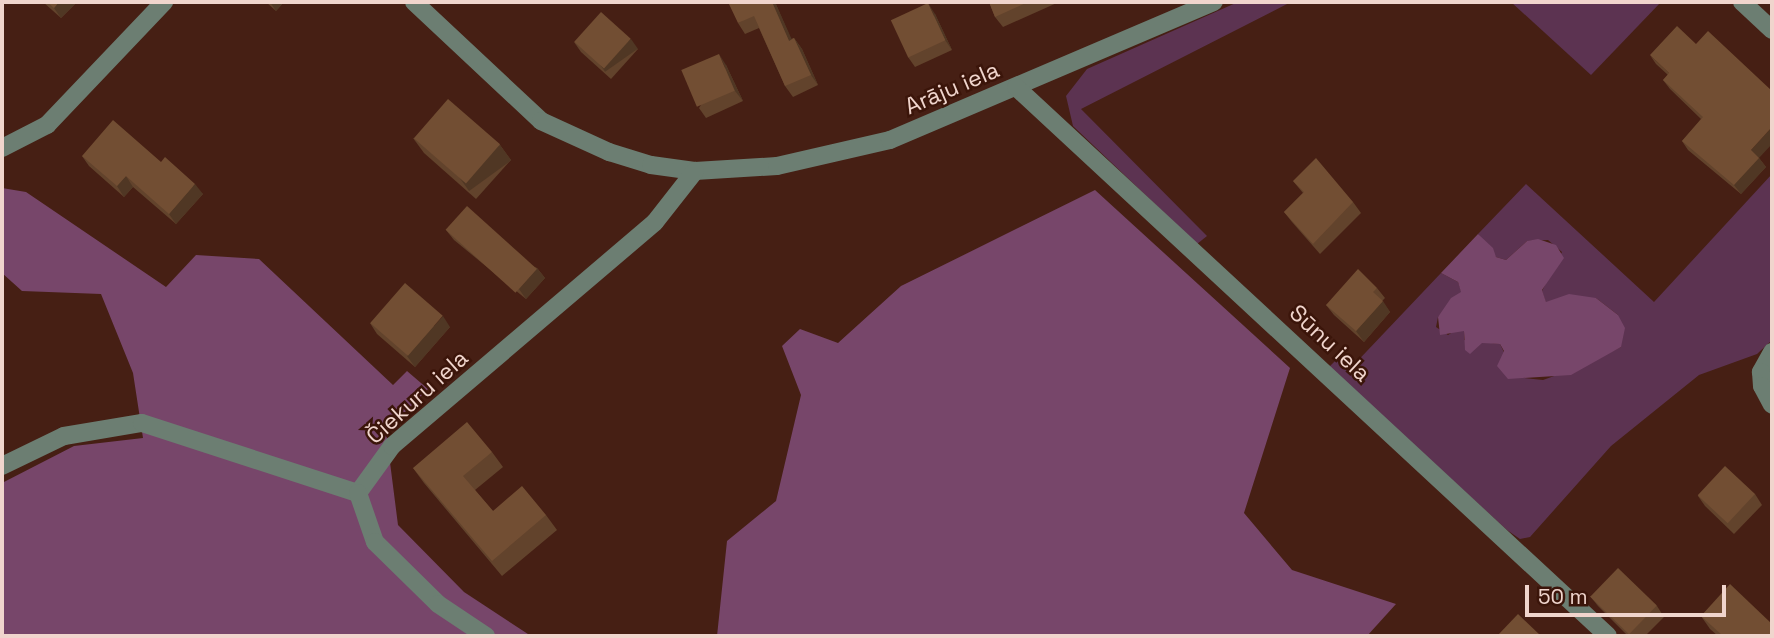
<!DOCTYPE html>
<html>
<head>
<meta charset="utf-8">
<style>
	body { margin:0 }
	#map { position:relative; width:1774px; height:638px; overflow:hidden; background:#461f14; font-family:"Space Grotesk",sans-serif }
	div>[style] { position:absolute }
	.green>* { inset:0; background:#5c3351 }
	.forest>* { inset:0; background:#77466a }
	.minor>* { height:18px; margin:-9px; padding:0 9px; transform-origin:9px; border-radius:9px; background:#6c7e72 }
	.wall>* { inset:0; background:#62432c }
	.shaded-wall>* { inset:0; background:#503724; transform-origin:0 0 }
	.building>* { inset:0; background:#724e33; transform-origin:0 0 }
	span { translate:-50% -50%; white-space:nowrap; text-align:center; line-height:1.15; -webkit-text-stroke:5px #3b150a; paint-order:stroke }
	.street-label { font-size:23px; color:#f0d5cd }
	.frame { position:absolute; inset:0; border:4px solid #f0d5cd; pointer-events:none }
	.scale { position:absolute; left:1525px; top:585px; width:201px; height:32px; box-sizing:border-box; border:4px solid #f0d5cd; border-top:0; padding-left:9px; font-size:21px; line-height:24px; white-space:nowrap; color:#f0d5cd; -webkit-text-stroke:5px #3b150a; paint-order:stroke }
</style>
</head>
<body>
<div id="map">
	<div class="green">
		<div style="clip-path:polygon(1238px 2px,1291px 2px,1081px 109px,1207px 236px,1197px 244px,1073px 126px,1066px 96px,1087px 69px)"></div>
		<div style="clip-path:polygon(1511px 2px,1661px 2px,1591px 75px)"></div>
		<div style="clip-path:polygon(1772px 174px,1772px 340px,1757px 354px,1699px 375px,1611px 446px,1530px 537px,1520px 539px,1507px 530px,1329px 367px,1336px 360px,1348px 371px,1441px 273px,1458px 282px,1462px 293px,1438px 317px,1436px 327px,1448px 335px,1456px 330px,1464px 331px,1464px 340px,1500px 344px,1516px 377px,1543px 380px,1582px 366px,1621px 347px,1618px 315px,1596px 298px,1546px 303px,1542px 291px,1562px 252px,1548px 240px,1527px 241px,1506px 260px,1496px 257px,1478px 234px,1526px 184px,1654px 302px)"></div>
	</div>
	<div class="forest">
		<div style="clip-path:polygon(2px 188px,26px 192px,166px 287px,196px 255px,259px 259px,393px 385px,407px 371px,428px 389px,386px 431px,398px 525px,464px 592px,531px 636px,2px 636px,2px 483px,74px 446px,143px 438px,133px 373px,101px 294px,22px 291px,2px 273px)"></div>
		<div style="clip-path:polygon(1095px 190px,1290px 368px,1244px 513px,1292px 570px,1396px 604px,1367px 636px,717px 636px,727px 541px,776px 501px,801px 395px,782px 346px,800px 329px,838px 343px,901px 286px)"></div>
		<div style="clip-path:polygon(1478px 234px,1493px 248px,1496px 257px,1506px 260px,1527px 241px,1538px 239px,1556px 245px,1564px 258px,1542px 290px,1546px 302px,1569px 294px,1596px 298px,1618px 315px,1625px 328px,1621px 347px,1571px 375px,1508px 379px,1497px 366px,1504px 351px,1500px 344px,1482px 343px,1470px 354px,1465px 350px,1464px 331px,1440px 335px,1438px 317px,1451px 298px,1461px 292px,1458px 282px,1441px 273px)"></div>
	</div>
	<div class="minor">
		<div style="left:414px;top:2px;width:174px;rotate:43.1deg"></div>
		<div style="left:541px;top:121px;width:75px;rotate:24.5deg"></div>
		<div style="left:609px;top:152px;width:44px;rotate:17.2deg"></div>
		<div style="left:651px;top:165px;width:44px;rotate:7.8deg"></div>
		<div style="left:695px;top:171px;width:82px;rotate:-3.5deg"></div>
		<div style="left:777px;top:166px;width:116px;rotate:-13deg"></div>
		<div style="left:890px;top:140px;width:352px;rotate:-23.1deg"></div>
		<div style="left:1742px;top:2px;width:41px;rotate:43deg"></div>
		<div style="left:1016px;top:87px;width:807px;rotate:42.84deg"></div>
		<div style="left:2px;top:148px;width:51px;rotate:-27.1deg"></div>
		<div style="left:47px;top:125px;width:170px;rotate:-46.4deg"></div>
		<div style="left:1772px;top:352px;width:23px;rotate:119deg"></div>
		<div style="left:1761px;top:372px;width:14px;rotate:86deg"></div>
		<div style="left:1762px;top:386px;width:21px;rotate:62deg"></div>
		<div style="left:2px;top:466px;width:69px;rotate:-25.8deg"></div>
		<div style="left:64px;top:436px;width:79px;rotate:-9.5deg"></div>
		<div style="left:142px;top:423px;width:227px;rotate:18deg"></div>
		<div style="left:358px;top:493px;width:58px;rotate:-54.1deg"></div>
		<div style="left:392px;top:446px;width:345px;rotate:-40.4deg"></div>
		<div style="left:655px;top:222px;width:65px;rotate:-51.9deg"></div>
		<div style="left:358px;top:493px;width:52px;rotate:70.9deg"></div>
		<div style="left:375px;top:542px;width:88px;rotate:44.5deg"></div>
		<div style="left:438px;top:604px;width:58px;rotate:33.7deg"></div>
	</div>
	<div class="wall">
		<div style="clip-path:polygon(43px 2px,77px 2px,61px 18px)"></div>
		<div style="clip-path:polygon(266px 2px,284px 2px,276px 11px)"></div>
		<div style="clip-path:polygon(775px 2px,791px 39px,794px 38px,802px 49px,818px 85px,793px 97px,785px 86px,759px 28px,745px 34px,738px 23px)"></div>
		<div style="clip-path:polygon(989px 2px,1059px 2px,1003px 27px,995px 17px)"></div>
		<div style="clip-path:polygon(935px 14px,952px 50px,915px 67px,908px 57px)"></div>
		<div style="clip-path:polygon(574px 42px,638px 49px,611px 79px,581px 52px)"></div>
		<div style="clip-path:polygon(1650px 55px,1759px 158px,1766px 167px,1741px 194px,1688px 150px,1682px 141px,1701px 119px,1670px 89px,1663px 80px,1668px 75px,1656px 64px)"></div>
		<div style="clip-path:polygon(726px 65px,743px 101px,706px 118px,699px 108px)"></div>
		<div style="clip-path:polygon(413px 138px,500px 145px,511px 160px,476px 199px,424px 153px)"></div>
		<div style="clip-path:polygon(82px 156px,161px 162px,203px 194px,176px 224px,133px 187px,124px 197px,89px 166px)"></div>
		<div style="clip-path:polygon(1293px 181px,1353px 202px,1361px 213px,1320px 254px,1292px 222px,1284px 212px,1303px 193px)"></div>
		<div style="clip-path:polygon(446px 230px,537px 268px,545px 278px,526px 299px,454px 240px)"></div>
		<div style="clip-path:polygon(1377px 288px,1385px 298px,1382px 301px,1390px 312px,1364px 342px,1334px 315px,1326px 305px)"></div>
		<div style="clip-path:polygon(370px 323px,450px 327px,415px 367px,377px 334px)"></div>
		<div style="clip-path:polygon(492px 452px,503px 467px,475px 490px,493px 511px,546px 515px,557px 530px,502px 576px,424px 483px,413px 468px)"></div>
		<div style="clip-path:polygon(1755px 494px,1762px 505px,1734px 534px,1705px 506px,1698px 496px)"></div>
		<div style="clip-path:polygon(1590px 596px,1657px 606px,1664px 617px,1645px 636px,1628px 636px,1598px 606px)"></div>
		<div style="clip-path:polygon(1701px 616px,1772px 636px,1718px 636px,1710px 629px)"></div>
	</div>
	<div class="shaded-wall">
		<div style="clip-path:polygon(59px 2px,77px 2px,61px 18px,54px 8px)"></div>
		<div style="clip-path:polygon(270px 2px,284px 2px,276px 11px)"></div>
		<div style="clip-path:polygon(772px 2px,775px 2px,797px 51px,789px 41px)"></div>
		<div style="clip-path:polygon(928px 3px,935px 14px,952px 50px,945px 40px)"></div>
		<div style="clip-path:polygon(794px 38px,802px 49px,818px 85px,811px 75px)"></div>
		<div style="left:631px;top:39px;width:12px;height:40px;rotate:55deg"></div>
		<div style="clip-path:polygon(719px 54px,726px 65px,743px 101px,735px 91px)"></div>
		<div style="clip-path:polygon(1772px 127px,1772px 144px,1759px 158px,1766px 167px,1741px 194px,1734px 185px,1751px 150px)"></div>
		<div style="left:500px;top:145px;width:19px;height:52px;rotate:54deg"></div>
		<div style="clip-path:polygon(126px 176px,133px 187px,124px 197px,117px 186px)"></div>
		<div style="clip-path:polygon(195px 184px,203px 194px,176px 224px,169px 214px)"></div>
		<div style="clip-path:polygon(537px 268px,545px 278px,526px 299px,519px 289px)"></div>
		<div style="clip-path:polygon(1383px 301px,1390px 312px,1364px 342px,1356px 331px)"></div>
		<div style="clip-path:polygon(443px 316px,450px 327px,415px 367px,407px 356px)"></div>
	</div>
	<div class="building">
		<div style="clip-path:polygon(47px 2px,59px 2px,54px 8px)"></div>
		<div style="clip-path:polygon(728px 2px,772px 2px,789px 41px,794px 38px,811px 75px,785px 86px,754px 16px,738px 23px)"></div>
		<div style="clip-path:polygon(989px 2px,1028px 2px,995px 17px)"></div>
		<div style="left:928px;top:3px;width:41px;height:41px;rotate:65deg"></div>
		<div style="left:601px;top:12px;width:40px;height:40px;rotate:42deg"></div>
		<div style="clip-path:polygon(1677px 26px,1696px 44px,1708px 31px,1772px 91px,1772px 127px,1751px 150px,1759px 158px,1734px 185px,1682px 141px,1703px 117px,1663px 80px,1669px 73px,1650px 55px)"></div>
		<div style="left:719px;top:54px;width:40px;height:41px;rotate:67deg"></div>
		<div style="left:448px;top:99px;width:69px;height:52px;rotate:41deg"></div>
		<div style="clip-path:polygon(113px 120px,161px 162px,165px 157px,195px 184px,169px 214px,126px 176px,117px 186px,82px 156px)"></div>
		<div style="clip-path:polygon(1316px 158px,1353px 202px,1313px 244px,1284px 212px,1304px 192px,1293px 181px)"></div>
		<div style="left:467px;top:206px;width:94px;height:32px;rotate:42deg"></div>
		<div style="clip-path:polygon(1358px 269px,1377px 288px,1373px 292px,1383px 301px,1356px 331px,1326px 305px)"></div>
		<div style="left:405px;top:283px;width:50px;height:53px;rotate:41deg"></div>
		<div style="clip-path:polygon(467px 422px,492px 452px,463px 476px,493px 511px,522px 486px,546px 515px,492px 561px,413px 468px)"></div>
		<div style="left:1725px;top:466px;width:41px;height:40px;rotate:43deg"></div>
		<div style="left:1618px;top:568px;width:54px;height:40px;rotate:44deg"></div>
		<div style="clip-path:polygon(1730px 584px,1772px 624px,1772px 634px,1771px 636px,1723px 636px,1701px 616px)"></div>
		<div style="clip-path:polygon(1518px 614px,1541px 636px,1500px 636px,1498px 635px)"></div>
	</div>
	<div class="street-label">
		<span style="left:952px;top:88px;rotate:-23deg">Arāju iela</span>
		<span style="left:1330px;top:343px;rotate:43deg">Sūnu iela</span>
		<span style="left:417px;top:397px;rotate:-42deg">Čiekuru iela</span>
	</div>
	<div class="frame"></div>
	<div class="scale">50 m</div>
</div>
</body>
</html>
